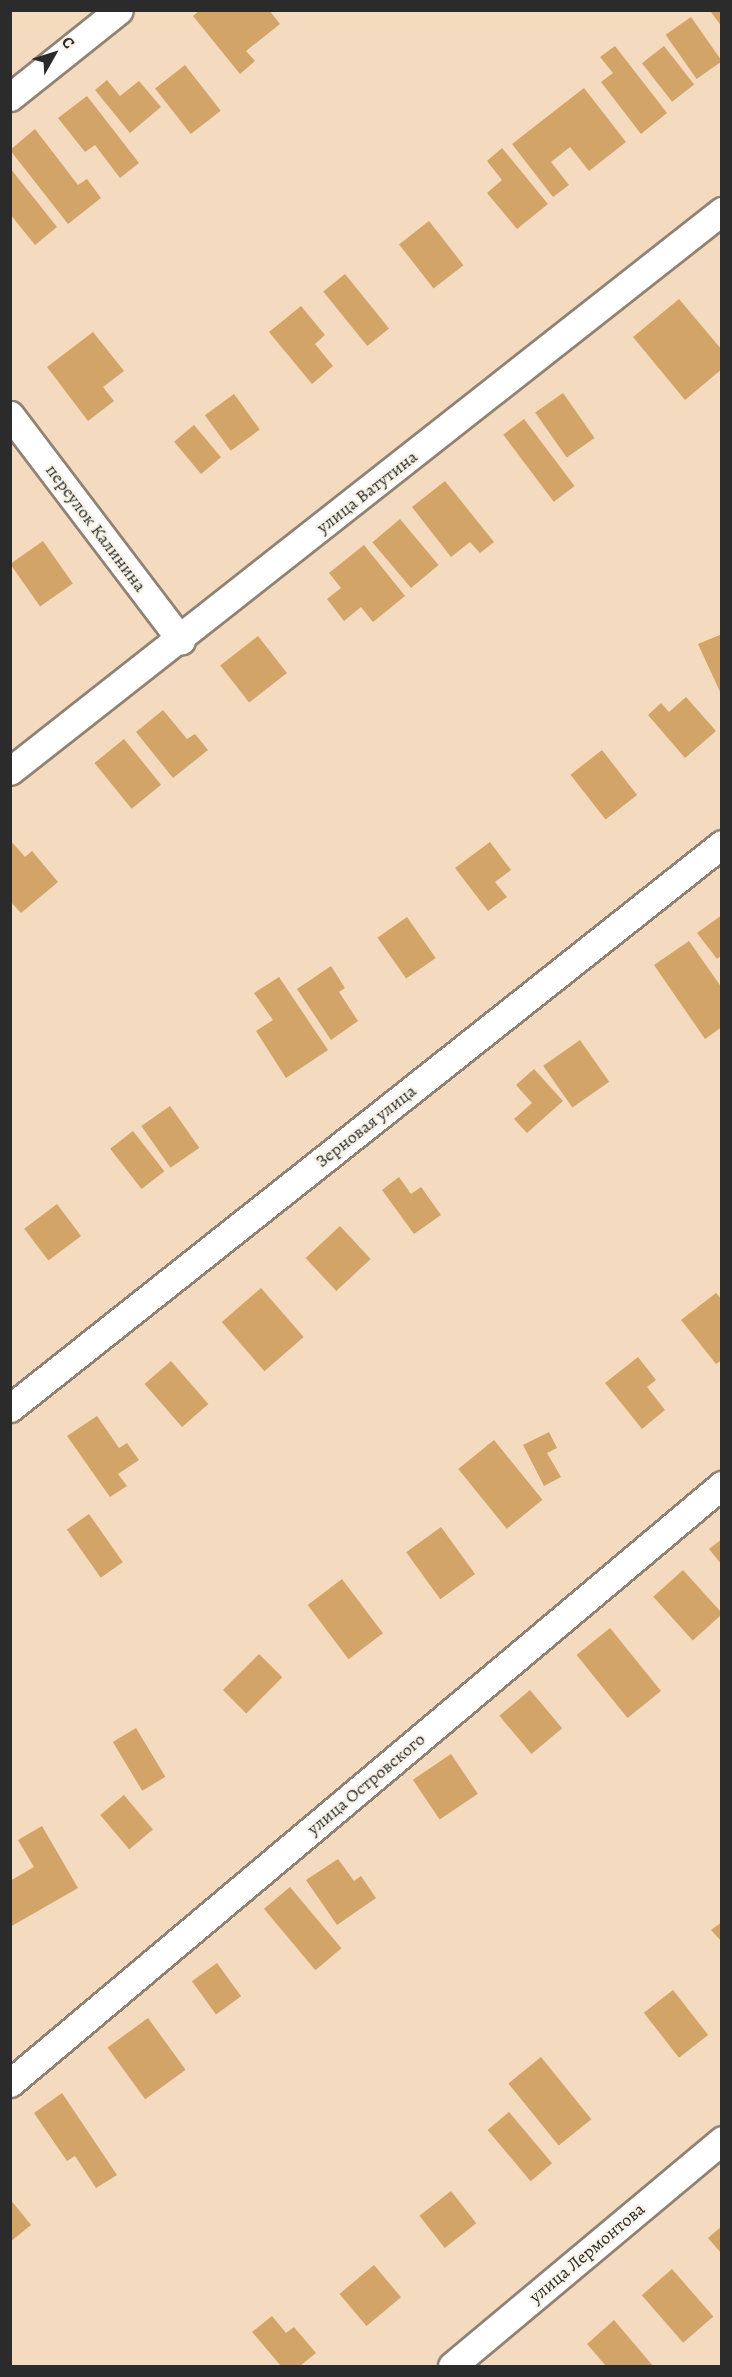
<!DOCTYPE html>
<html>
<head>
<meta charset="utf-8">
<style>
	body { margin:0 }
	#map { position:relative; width:732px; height:2377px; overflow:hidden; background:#f4dabe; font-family:Alegreya,serif }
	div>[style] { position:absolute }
	.building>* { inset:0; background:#d3a468; transform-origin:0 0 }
	.roads { filter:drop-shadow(2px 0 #908274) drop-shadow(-2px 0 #908274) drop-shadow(0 2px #908274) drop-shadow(0 -2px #908274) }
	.street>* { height:27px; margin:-13.5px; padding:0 13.5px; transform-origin:13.5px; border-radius:13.5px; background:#fff }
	span { translate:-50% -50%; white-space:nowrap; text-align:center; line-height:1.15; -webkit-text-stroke:4.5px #f7f3e8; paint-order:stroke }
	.street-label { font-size:18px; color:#2b2b2b }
	.frame { position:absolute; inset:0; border:12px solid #2b2b2b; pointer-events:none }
	.north { position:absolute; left:24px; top:24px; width:60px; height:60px; -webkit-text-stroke:4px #f7f3e8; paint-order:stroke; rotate:51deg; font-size:16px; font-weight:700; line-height:24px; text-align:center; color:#2b2b2b }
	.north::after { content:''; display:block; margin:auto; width:21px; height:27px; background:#2b2b2b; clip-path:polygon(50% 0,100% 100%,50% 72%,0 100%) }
</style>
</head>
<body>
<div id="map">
	<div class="building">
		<div style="clip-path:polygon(200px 10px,269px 10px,280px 24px,246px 51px,255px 61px,240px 74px,193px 16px)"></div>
		<div style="clip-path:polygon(714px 10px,722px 10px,722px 27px,711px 12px)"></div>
		<div style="left:691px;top:17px;width:54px;height:31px;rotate:55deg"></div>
		<div style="clip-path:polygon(615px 46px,667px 113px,641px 134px,601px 82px,613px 73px,600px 57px)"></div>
		<div style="left:664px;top:46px;width:49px;height:28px;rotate:52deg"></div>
		<div style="left:185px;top:65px;width:58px;height:38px;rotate:52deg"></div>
		<div style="clip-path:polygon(107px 80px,120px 96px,139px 81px,161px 107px,130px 133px,95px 90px)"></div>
		<div style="clip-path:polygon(584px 88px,626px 142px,589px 171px,570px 147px,551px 162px,569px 185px,553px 197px,512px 144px)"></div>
		<div style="clip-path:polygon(87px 96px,139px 163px,120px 178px,95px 145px,85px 152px,58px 118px)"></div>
		<div style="clip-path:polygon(35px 129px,78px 185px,87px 179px,101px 198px,68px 224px,10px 150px)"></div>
		<div style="clip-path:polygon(502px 148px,548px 204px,517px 229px,487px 193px,502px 180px,487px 161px)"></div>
		<div style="clip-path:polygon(10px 168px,57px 227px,35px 245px,10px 214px)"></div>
		<div style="left:429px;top:221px;width:56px;height:38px;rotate:52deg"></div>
		<div style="left:345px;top:274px;width:70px;height:28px;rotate:51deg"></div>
		<div style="clip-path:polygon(679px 299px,722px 350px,722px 369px,685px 400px,633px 337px)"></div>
		<div style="clip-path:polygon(301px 306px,325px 335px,315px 344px,333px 366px,312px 384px,269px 332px)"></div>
		<div style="clip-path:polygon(93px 332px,124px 371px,103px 387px,114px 401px,88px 421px,47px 367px)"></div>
		<div style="left:563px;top:393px;width:55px;height:34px;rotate:55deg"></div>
		<div style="left:234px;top:394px;width:44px;height:36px;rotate:54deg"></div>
		<div style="left:524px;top:419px;width:84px;height:26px;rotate:53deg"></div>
		<div style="left:194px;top:425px;width:42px;height:26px;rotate:50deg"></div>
		<div style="clip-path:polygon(445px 481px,494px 542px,480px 553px,470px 542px,451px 557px,412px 507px)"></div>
		<div style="left:400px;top:519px;width:60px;height:36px;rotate:50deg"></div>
		<div style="left:43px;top:541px;width:52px;height:40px;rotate:55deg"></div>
		<div style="clip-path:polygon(364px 545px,405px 596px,373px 622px,361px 607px,344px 621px,327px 599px,341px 588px,329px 573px)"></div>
		<div style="clip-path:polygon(722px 634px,722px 696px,698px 644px)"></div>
		<div style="left:258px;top:636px;width:47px;height:48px;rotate:52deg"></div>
		<div style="clip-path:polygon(686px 697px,716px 731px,685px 758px,648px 715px,661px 703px,669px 712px)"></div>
		<div style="clip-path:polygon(163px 710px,187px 739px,195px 734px,208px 750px,173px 778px,136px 732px)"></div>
		<div style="left:124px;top:739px;width:59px;height:38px;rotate:51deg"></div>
		<div style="left:602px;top:750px;width:57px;height:40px;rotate:52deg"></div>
		<div style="clip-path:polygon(10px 840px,25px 857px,32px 851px,58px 882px,21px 913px,10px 901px)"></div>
		<div style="clip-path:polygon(490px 842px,511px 870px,495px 882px,507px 897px,488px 911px,455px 868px)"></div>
		<div style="clip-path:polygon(722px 915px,722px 955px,717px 959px,697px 933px)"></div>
		<div style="left:407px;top:917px;width:50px;height:36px;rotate:55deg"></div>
		<div style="clip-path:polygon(689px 941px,722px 988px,722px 1027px,705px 1039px,654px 965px)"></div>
		<div style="clip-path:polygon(331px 966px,345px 988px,339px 992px,358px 1021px,331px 1040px,297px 989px)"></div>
		<div style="clip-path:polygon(279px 977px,328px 1050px,286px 1078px,256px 1031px,273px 1020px,254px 993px)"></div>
		<div style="left:580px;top:1040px;width:51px;height:45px;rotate:55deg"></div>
		<div style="clip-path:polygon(534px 1069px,563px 1101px,527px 1133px,514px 1119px,532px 1103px,516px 1085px)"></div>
		<div style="left:170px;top:1106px;width:51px;height:35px;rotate:55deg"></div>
		<div style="left:133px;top:1131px;width:51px;height:29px;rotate:52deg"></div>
		<div style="clip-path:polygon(399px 1177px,411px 1194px,421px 1187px,441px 1215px,414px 1234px,382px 1190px)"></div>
		<div style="left:57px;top:1204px;width:40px;height:41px;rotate:53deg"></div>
		<div style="left:340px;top:1226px;width:45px;height:47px;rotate:47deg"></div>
		<div style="left:261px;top:1288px;width:65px;height:52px;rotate:49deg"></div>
		<div style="clip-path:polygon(716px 1293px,722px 1300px,722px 1360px,716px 1364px,681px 1320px)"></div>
		<div style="clip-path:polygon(638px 1357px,656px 1380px,647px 1387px,665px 1410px,642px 1429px,605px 1383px)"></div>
		<div style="left:171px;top:1361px;width:57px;height:35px;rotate:49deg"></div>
		<div style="clip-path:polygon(97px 1416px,119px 1448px,127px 1443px,139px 1460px,118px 1474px,127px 1486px,110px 1497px,67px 1436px)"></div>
		<div style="clip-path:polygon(549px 1432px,557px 1448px,547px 1453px,561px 1477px,544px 1486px,523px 1445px)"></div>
		<div style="left:494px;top:1440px;width:77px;height:46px;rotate:51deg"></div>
		<div style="left:89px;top:1514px;width:59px;height:27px;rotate:55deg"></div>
		<div style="left:441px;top:1527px;width:58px;height:43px;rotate:54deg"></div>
		<div style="clip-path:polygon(722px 1539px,722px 1565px,709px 1549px)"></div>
		<div style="left:683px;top:1570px;width:59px;height:40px;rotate:48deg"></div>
		<div style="left:342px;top:1579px;width:68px;height:43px;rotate:53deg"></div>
		<div style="left:610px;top:1628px;width:81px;height:43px;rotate:51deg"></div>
		<div style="left:259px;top:1654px;width:33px;height:51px;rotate:45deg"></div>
		<div style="left:530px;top:1690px;width:50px;height:40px;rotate:50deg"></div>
		<div style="left:136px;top:1728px;width:57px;height:27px;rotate:59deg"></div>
		<div style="left:451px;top:1754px;width:48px;height:46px;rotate:56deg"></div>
		<div style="left:124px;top:1795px;width:45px;height:31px;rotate:50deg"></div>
		<div style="clip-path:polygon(42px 1826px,78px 1888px,10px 1927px,10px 1881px,34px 1867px,18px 1840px)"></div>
		<div style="clip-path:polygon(338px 1859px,354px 1881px,361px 1876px,376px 1898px,337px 1925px,306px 1880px)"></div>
		<div style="left:290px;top:1887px;width:80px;height:34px;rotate:50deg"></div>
		<div style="clip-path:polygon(722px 1922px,722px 1942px,711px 1930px)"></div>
		<div style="left:217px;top:1963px;width:41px;height:31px;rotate:54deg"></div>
		<div style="left:673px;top:1990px;width:57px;height:37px;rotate:52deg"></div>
		<div style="left:148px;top:2018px;width:64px;height:50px;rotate:54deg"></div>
		<div style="left:541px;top:2057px;width:80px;height:42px;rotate:51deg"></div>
		<div style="clip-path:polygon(62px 2093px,117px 2175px,96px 2188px,75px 2156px,67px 2161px,34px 2113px)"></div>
		<div style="left:509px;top:2112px;width:67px;height:28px;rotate:50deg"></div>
		<div style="left:451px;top:2191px;width:41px;height:40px;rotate:52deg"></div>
		<div style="clip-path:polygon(10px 2199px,31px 2225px,10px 2242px)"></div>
		<div style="clip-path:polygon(722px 2226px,722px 2254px,708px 2238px)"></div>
		<div style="left:374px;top:2265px;width:42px;height:45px;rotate:50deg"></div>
		<div style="left:672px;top:2269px;width:63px;height:40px;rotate:49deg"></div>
		<div style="clip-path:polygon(272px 2316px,286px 2333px,294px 2327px,316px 2353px,300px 2366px,281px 2366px,252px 2332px)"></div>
		<div style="clip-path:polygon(614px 2320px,653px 2366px,606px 2366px,587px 2344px)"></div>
	</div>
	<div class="roads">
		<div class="street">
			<div style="left:10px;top:97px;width:139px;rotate:-38.6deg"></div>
			<div style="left:10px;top:415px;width:283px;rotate:52.8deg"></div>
			<div style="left:10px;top:771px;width:906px;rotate:-38.19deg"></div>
			<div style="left:10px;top:1408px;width:908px;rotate:-38.38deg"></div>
			<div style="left:10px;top:2083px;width:930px;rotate:-40.03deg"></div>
			<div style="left:452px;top:2366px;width:352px;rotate:-39.9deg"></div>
		</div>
	</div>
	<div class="street-label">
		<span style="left:367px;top:492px;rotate:-38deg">улица Ватутина</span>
		<span style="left:96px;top:528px;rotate:53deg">переулок Калинина</span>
		<span style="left:366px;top:1126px;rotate:-38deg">Зерновая улица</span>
		<span style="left:366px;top:1784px;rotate:-40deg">улица Островского</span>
		<span style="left:587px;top:2253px;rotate:-40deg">улица Лермонтова</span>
	</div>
	<div class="frame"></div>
	<div class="north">С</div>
</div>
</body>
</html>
